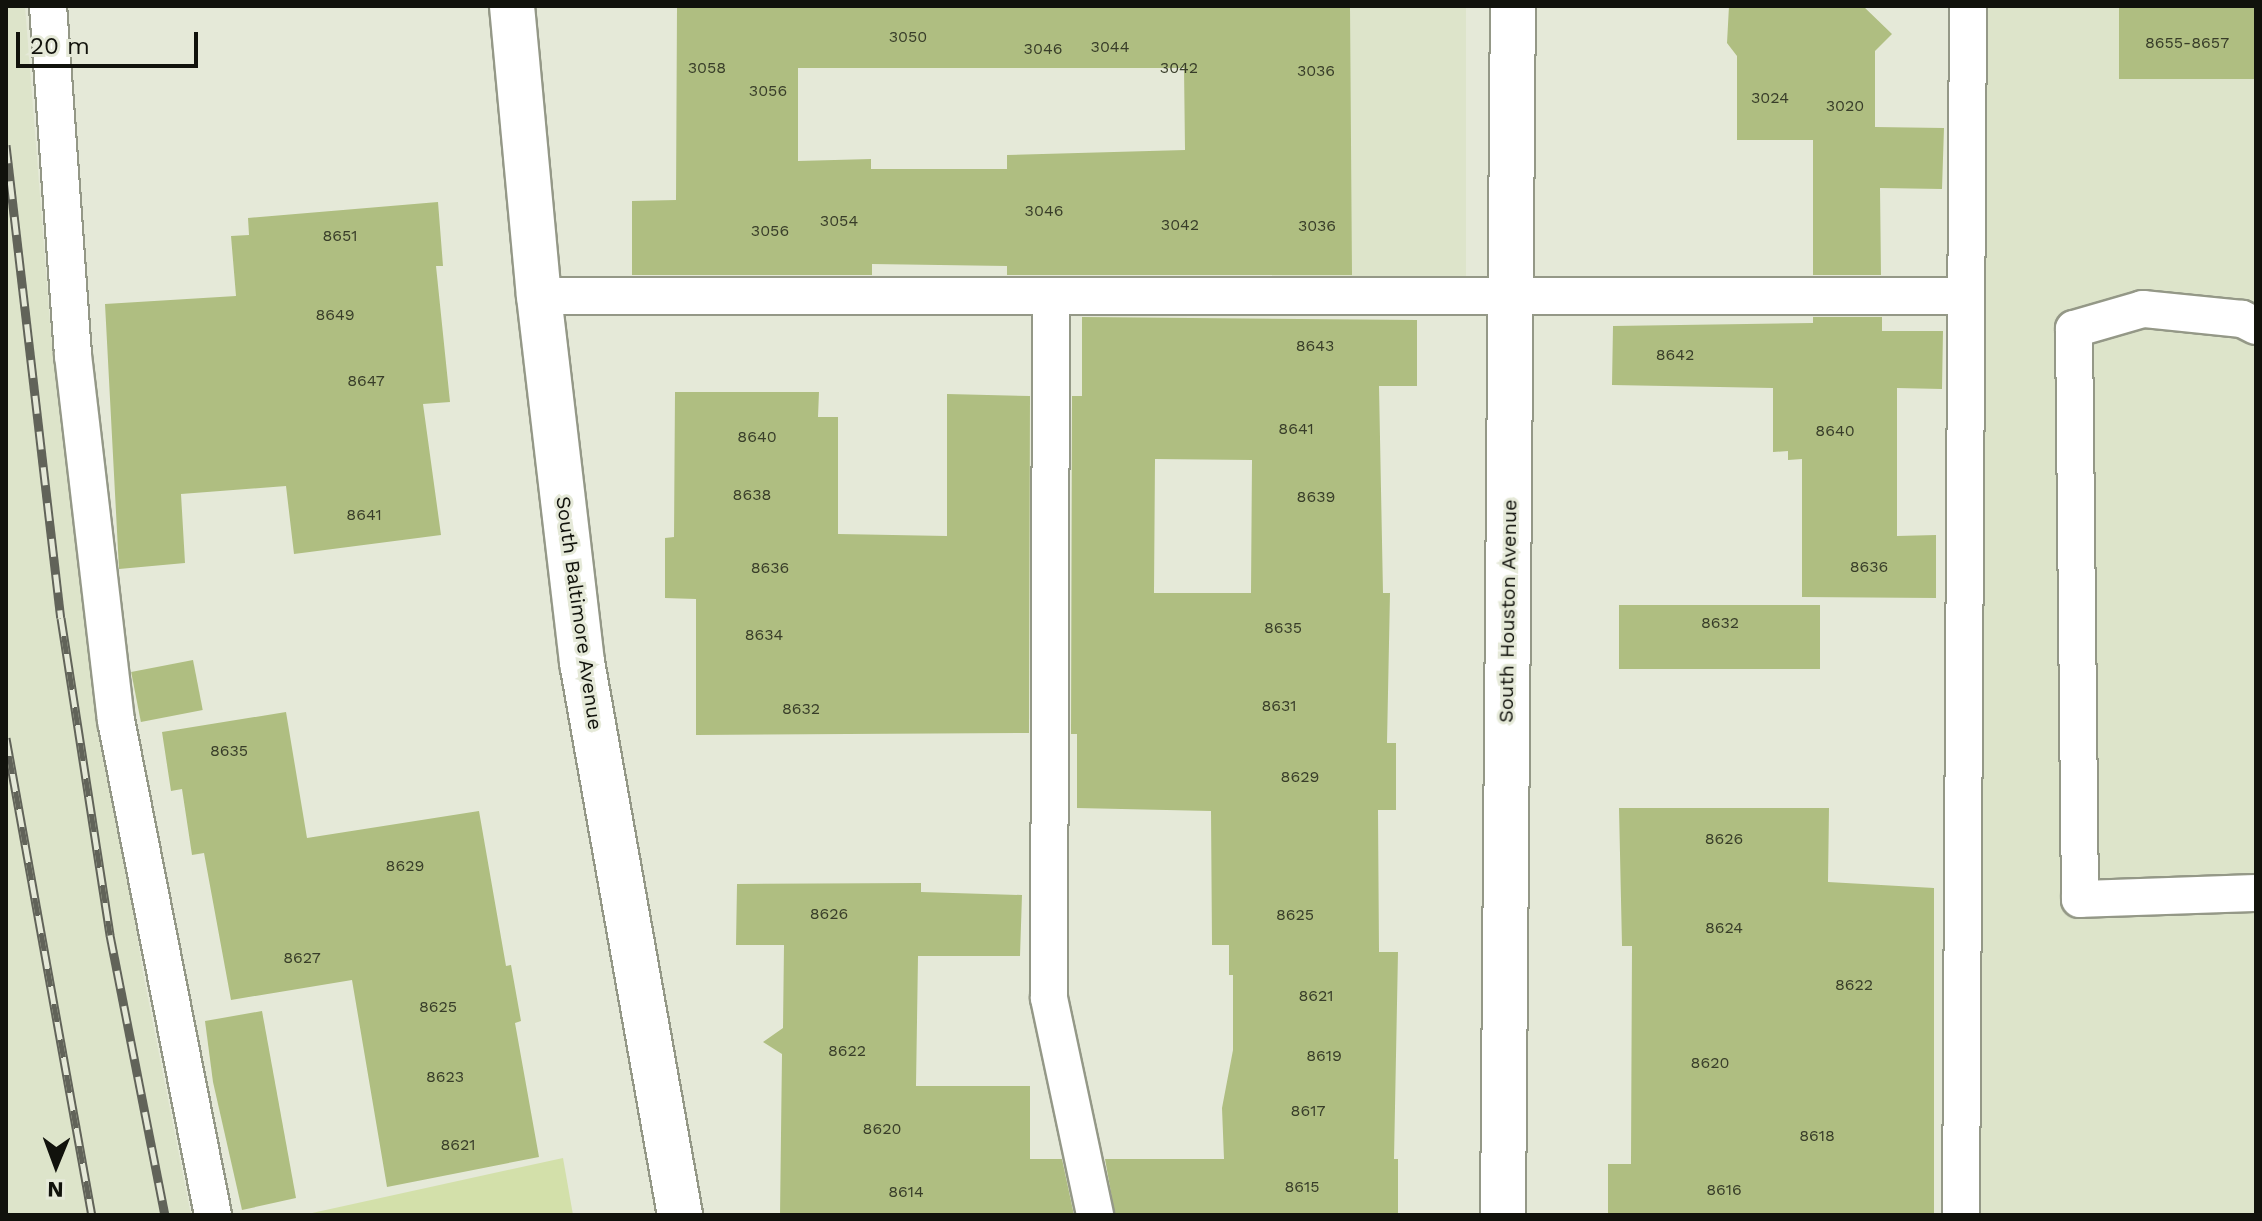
<!DOCTYPE html>
<html>
<head>
<meta charset="utf-8">
<style>
	body { margin:0 }
	#map { position:relative; width:2262px; height:1221px; overflow:hidden; background:#e5e9d8; font-family:"Work Sans",sans-serif }
	div>[style] { position:absolute }
	.built>* { inset:0; background:#dde4ca; transform-origin:0 0 }
	.green>* { inset:0; background:#d3e0aa }
	.building>* { inset:0; background:#afbe81; transform-origin:0 0 }
	.roads { filter:drop-shadow(2px 0 #949887) drop-shadow(-2px 0 #949887) drop-shadow(0 2px #949887) drop-shadow(0 -2px #949887) }
	.lane>* { height:36px; margin:-18px; padding:0 18px; transform-origin:18px; border-radius:18px; background:#fff }
	.street>* { height:44px; margin:-22px; padding:0 22px; transform-origin:22px; border-radius:22px; background:#fff }
	.rail>* { height:9px; margin-top:-4.5px; transform-origin:0; background:repeating-linear-gradient(90deg,#e5e9d8 0 18px,#616359 0 36px); box-sizing:border-box; border-block:2px solid #616359 }
	span { translate:-50% -50%; white-space:nowrap; text-align:center; line-height:1.15; -webkit-text-stroke:6px #e5e9d8; paint-order:stroke }
	.number-label { font-size:16px; color:#383d29 }
	.number-label span { -webkit-text-stroke-width:0 }
	.street-label { font-size:20px; color:#11120c }
	.frame { position:absolute; inset:0; border:8px solid #11120c; pointer-events:none }
	.north { position:absolute; left:16px; top:1125px; width:80px; height:80px; -webkit-text-stroke:6px #e5e9d8; paint-order:stroke; rotate:181deg; font-size:22px; font-weight:700; line-height:32px; text-align:center; color:#11120c }
	.north::after { content:''; display:block; margin:auto; width:28px; height:36px; background:#11120c; clip-path:polygon(50% 0,100% 100%,50% 72%,0 100%) }
	.scale { position:absolute; left:16px; top:32px; width:182px; height:36px; box-sizing:border-box; border:4px solid #11120c; border-top:0; padding-left:10px; font-size:24px; line-height:28px; white-space:nowrap; color:#11120c; -webkit-text-stroke:6px #e5e9d8; paint-order:stroke }
</style>
</head>
<body>
<div id="map">
	<div class="built">
		<div style="clip-path:polygon(6px 6px,25px 6px,51px 335px,74px 532px,143px 973px,191px 1215px,6px 1215px)"></div>
		<div style="left:1272px;top:6px;width:194px;height:290px"></div>
		<div style="left:1968px;top:6px;width:288px;height:1209px"></div>
	</div>
	<div class="green">
		<div style="clip-path:polygon(563px 1158px,573px 1215px,303px 1215px)"></div>
	</div>
	<div class="building">
		<div style="clip-path:polygon(evenodd,677px 6px,1350px 6px,1352px 275px,1007px 275px,1007px 266px,872px 264px,872px 275px,632px 275px,632px 201px,676px 200px,677px 6px,798px 68px,1184px 68px,1185px 150px,1007px 155px,1007px 169px,871px 169px,871px 159px,798px 161px,798px 68px)"></div>
		<div style="clip-path:polygon(1729px 6px,1863px 6px,1892px 34px,1875px 51px,1875px 127px,1944px 128px,1942px 189px,1880px 188px,1881px 275px,1813px 275px,1813px 140px,1737px 140px,1737px 56px,1727px 43px)"></div>
		<div style="left:2119px;top:6px;width:137px;height:73px"></div>
		<div style="clip-path:polygon(438px 202px,443px 266px,436px 266px,450px 402px,423px 404px,441px 535px,294px 554px,286px 486px,181px 494px,185px 563px,119px 569px,105px 304px,236px 296px,231px 236px,249px 235px,248px 218px)"></div>
		<div style="clip-path:polygon(evenodd,1082px 317px,1417px 320px,1417px 386px,1379px 386px,1383px 593px,1390px 593px,1387px 743px,1396px 743px,1396px 810px,1378px 810px,1379px 952px,1398px 952px,1394px 1159px,1398px 1159px,1398px 1215px,1115px 1215px,1105px 1159px,1224px 1159px,1222px 1108px,1233px 1050px,1233px 975px,1229px 975px,1229px 945px,1212px 945px,1211px 811px,1077px 808px,1077px 734px,1071px 734px,1072px 396px,1082px 396px,1082px 317px,1155px 459px,1252px 460px,1251px 593px,1154px 593px,1155px 459px)"></div>
		<div style="clip-path:polygon(1813px 317px,1882px 317px,1882px 331px,1943px 331px,1942px 389px,1897px 388px,1897px 536px,1936px 535px,1936px 598px,1802px 597px,1802px 459px,1788px 460px,1788px 451px,1773px 452px,1773px 388px,1612px 385px,1613px 326px,1813px 323px)"></div>
		<div style="clip-path:polygon(675px 392px,819px 392px,818px 417px,838px 417px,838px 534px,947px 536px,947px 394px,1030px 396px,1029px 733px,696px 735px,696px 599px,665px 598px,665px 538px,674px 537px)"></div>
		<div style="left:1820px;top:605px;width:64px;height:201px;rotate:90deg"></div>
		<div style="left:193px;top:660px;width:51px;height:63px;rotate:79deg"></div>
		<div style="clip-path:polygon(286px 712px,307px 838px,479px 811px,506px 966px,511px 965px,521px 1021px,515px 1023px,539px 1157px,387px 1187px,352px 980px,231px 1000px,204px 853px,192px 855px,182px 789px,171px 791px,162px 732px)"></div>
		<div style="clip-path:polygon(1619px 808px,1829px 808px,1828px 882px,1934px 888px,1934px 1215px,1608px 1215px,1608px 1164px,1631px 1164px,1632px 946px,1622px 946px)"></div>
		<div style="clip-path:polygon(921px 883px,921px 892px,1022px 895px,1020px 956px,918px 956px,916px 1086px,1030px 1086px,1030px 1159px,1062px 1159px,1074px 1215px,780px 1215px,782px 1054px,763px 1042px,783px 1028px,784px 945px,736px 945px,737px 884px)"></div>
		<div style="clip-path:polygon(262px 1011px,296px 1198px,242px 1210px,213px 1082px,205px 1021px)"></div>
	</div>
	<div class="roads">
		<div class="lane">
			<div style="left:48px;top:6px;width:350px;rotate:85.9deg"></div>
			<div style="left:73px;top:355px;width:368px;rotate:83.3deg"></div>
			<div style="left:116px;top:720px;width:504px;rotate:78.91deg"></div>
			<div style="left:539px;top:296px;width:1427px"></div>
			<div style="left:1051px;top:296px;width:702px;rotate:90.16deg"></div>
			<div style="left:1049px;top:998px;width:222px;rotate:78deg"></div>
			<div style="left:2256px;top:326px;width:16px;rotate:-153deg"></div>
			<div style="left:2242px;top:319px;width:100px;rotate:-174.2deg"></div>
			<div style="left:2143px;top:309px;width:72px;rotate:163.8deg"></div>
			<div style="left:2074px;top:329px;width:570px;rotate:89.4deg"></div>
			<div style="left:2080px;top:899px;width:176px;rotate:-2deg"></div>
			<div style="left:1961px;top:1215px;width:1209px;rotate:-89.67deg"></div>
		</div>
		<div class="street">
			<div style="left:512px;top:6px;width:291px;rotate:84.7deg"></div>
			<div style="left:539px;top:296px;width:369px;rotate:83.3deg"></div>
			<div style="left:582px;top:662px;width:562px;rotate:79.95deg"></div>
			<div style="left:1503px;top:1215px;width:1209px;rotate:-89.53deg"></div>
		</div>
	</div>
	<div class="rail">
		<div style="left:6px;top:145px;width:476px;rotate:83.4deg"></div>
		<div style="left:61px;top:618px;width:321px;rotate:81.2deg"></div>
		<div style="left:110px;top:935px;width:285px;rotate:78.9deg"></div>
		<div style="left:6px;top:738px;width:485px;rotate:79.8deg"></div>
	</div>
	<div class="number-label">
		<span style="left:908px;top:37px">3050</span>
		<span style="left:2187px;top:43px">8655-8657</span>
		<span style="left:1110px;top:47px">3044</span>
		<span style="left:1043px;top:49px">3046</span>
		<span style="left:707px;top:68px">3058</span>
		<span style="left:1179px;top:68px">3042</span>
		<span style="left:1316px;top:71px">3036</span>
		<span style="left:768px;top:91px">3056</span>
		<span style="left:1770px;top:98px">3024</span>
		<span style="left:1845px;top:106px">3020</span>
		<span style="left:1044px;top:211px">3046</span>
		<span style="left:839px;top:221px">3054</span>
		<span style="left:1180px;top:225px">3042</span>
		<span style="left:1317px;top:226px">3036</span>
		<span style="left:770px;top:231px">3056</span>
		<span style="left:340px;top:236px">8651</span>
		<span style="left:335px;top:315px">8649</span>
		<span style="left:1315px;top:346px">8643</span>
		<span style="left:1675px;top:355px">8642</span>
		<span style="left:366px;top:381px">8647</span>
		<span style="left:1296px;top:429px">8641</span>
		<span style="left:1835px;top:431px">8640</span>
		<span style="left:757px;top:437px">8640</span>
		<span style="left:752px;top:495px">8638</span>
		<span style="left:1316px;top:497px">8639</span>
		<span style="left:364px;top:515px">8641</span>
		<span style="left:1869px;top:567px">8636</span>
		<span style="left:770px;top:568px">8636</span>
		<span style="left:1720px;top:623px">8632</span>
		<span style="left:1283px;top:628px">8635</span>
		<span style="left:764px;top:635px">8634</span>
		<span style="left:1279px;top:706px">8631</span>
		<span style="left:801px;top:709px">8632</span>
		<span style="left:229px;top:751px">8635</span>
		<span style="left:1300px;top:777px">8629</span>
		<span style="left:1724px;top:839px">8626</span>
		<span style="left:405px;top:866px">8629</span>
		<span style="left:829px;top:914px">8626</span>
		<span style="left:1295px;top:915px">8625</span>
		<span style="left:1724px;top:928px">8624</span>
		<span style="left:302px;top:958px">8627</span>
		<span style="left:1854px;top:985px">8622</span>
		<span style="left:1316px;top:996px">8621</span>
		<span style="left:438px;top:1007px">8625</span>
		<span style="left:847px;top:1051px">8622</span>
		<span style="left:1324px;top:1056px">8619</span>
		<span style="left:1710px;top:1063px">8620</span>
		<span style="left:445px;top:1077px">8623</span>
		<span style="left:1308px;top:1111px">8617</span>
		<span style="left:882px;top:1129px">8620</span>
		<span style="left:1817px;top:1136px">8618</span>
		<span style="left:458px;top:1145px">8621</span>
		<span style="left:1302px;top:1187px">8615</span>
		<span style="left:1724px;top:1190px">8616</span>
		<span style="left:906px;top:1192px">8614</span>
	</div>
	<div class="street-label">
		<span style="left:1508px;top:611px;rotate:-89deg">South Houston Avenue</span>
		<span style="left:579px;top:613px;rotate:82deg">South Baltimore Avenue</span>
	</div>
	<div class="frame"></div>
	<div class="north">N</div>
	<div class="scale">20 m</div>
</div>
</body>
</html>
